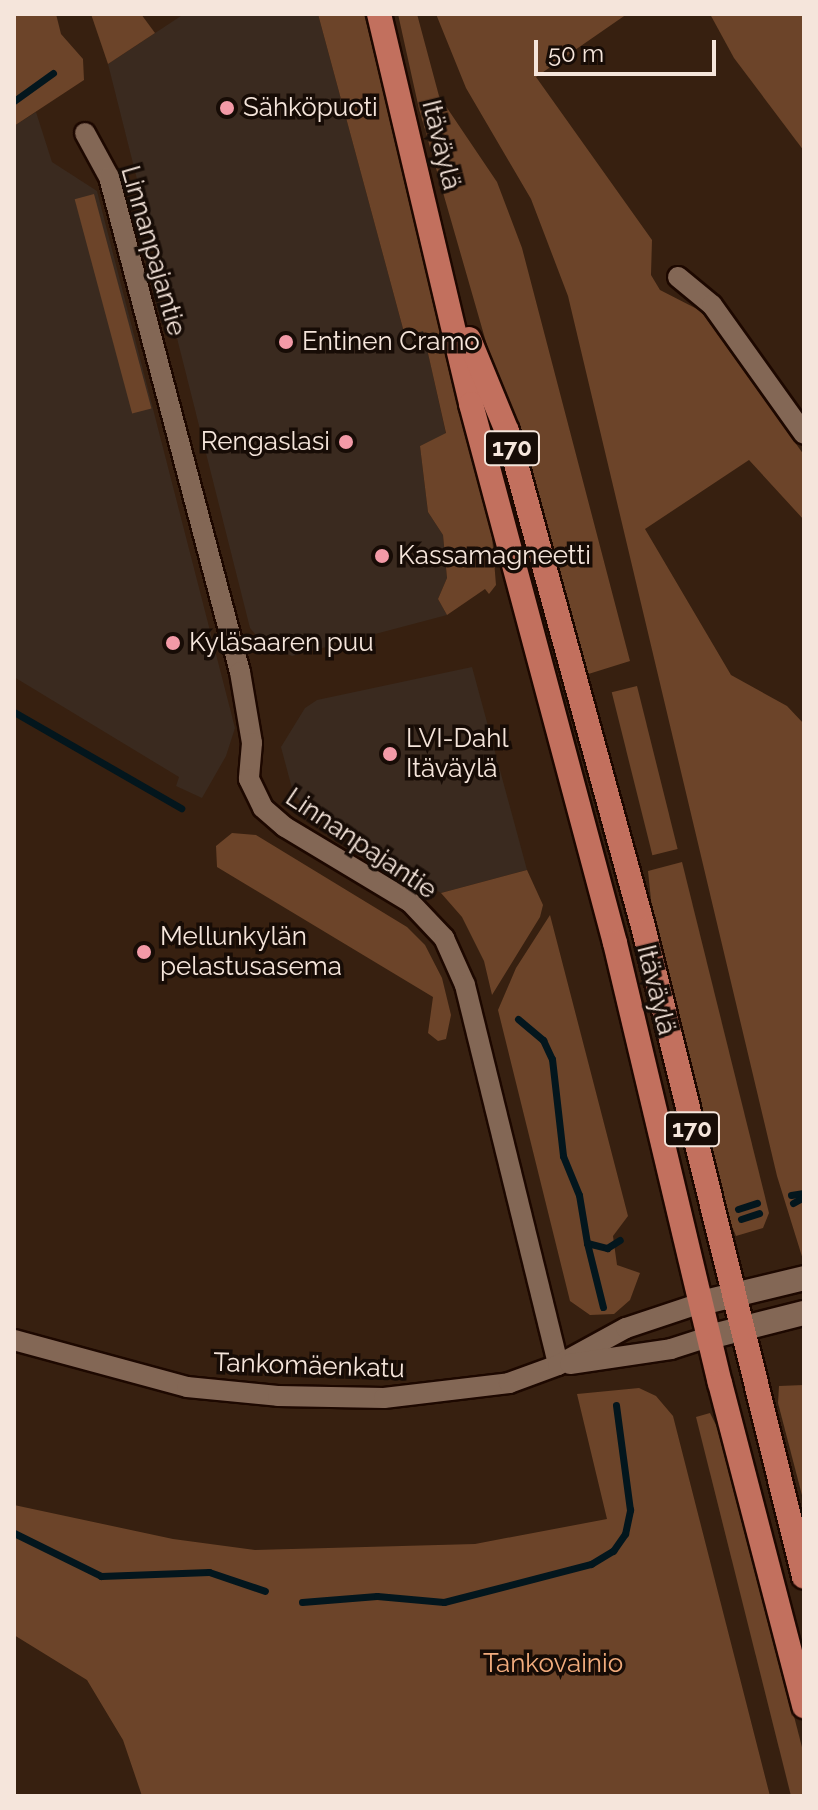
<!DOCTYPE html>
<html>
<head>
<meta charset="utf-8">
<style>
	body { margin:0 }
	#map { position:relative; width:818px; height:1810px; overflow:hidden; background:#372010; font-family:Raleway,sans-serif }
	div>[style] { position:absolute }
	.commercial>* { inset:0; background:#3a2a1f }
	.green>* { inset:0; background:#6c4429; transform-origin:0 0 }
	.stream>* { height:7px; margin:-3.5px; padding:0 3.5px; transform-origin:3.5px; border-radius:3.5px; background:#03161d }
	.roads { filter:drop-shadow(2px 0 #1d0800) drop-shadow(-2px 0 #1d0800) drop-shadow(0 2px #1d0800) drop-shadow(0 -2px #1d0800) }
	.minor>* { height:20px; margin:-10px; padding:0 10px; transform-origin:10px; border-radius:10px; background:#836755 }
	.secondary>* { height:24px; margin:-12px; padding:0 12px; transform-origin:12px; border-radius:12px; background:#836755 }
	.primary>* { height:24px; margin:-12px; padding:0 12px; transform-origin:12px; border-radius:12px; background:#c2705e }
	.dots>* { width:22px; height:22px; translate:-50% -50%; box-sizing:border-box; border:4px solid #170c06; border-radius:50% }
	span { translate:-50% -50%; white-space:nowrap; text-align:center; line-height:1.15; -webkit-text-stroke:7px #170c06; paint-order:stroke }
	.shield-label span { padding:2px 6px; background:#170c06; border:2px solid; border-radius:6px; -webkit-text-stroke-width:0 }
	.shield-label { font-size:24px; color:#f5e5db; font-weight:700 }
	.poi-label { font-size:26px; color:#f5e5db }
	.left { translate:0 -50%; text-align:left }
	.right { translate:-100% -50%; text-align:right }
	.street-label { font-size:26px; color:#f5e5db }
	.park-label { font-size:26px; color:#f2ac7d }
	.frame { position:absolute; inset:0; border:16px solid #f5e5db; pointer-events:none }
	.scale { position:absolute; left:534px; top:40px; width:182px; height:36px; box-sizing:border-box; border:4px solid #f5e5db; border-top:0; padding-left:10px; font-size:24px; line-height:28px; white-space:nowrap; color:#f5e5db; -webkit-text-stroke:6px #170c06; paint-order:stroke }
</style>
</head>
<body>
<div id="map">
	<div class="commercial">
		<div style="clip-path:polygon(184px 14px,318px 14px,405px 336px,423px 330px,446px 434px,420px 446px,428px 512px,443px 535px,447px 578px,438px 599px,447px 615px,292px 656px,264px 645px,250px 628px,108px 64px)"></div>
		<div style="clip-path:polygon(36px 112px,52px 162px,97px 191px,235px 728px,226px 756px,202px 798px,176px 786px,179px 777px,14px 677px,14px 126px)"></div>
		<div style="clip-path:polygon(472px 667px,527px 870px,441px 893px,306px 809px,293px 792px,281px 747px,305px 708px,317px 700px)"></div>
	</div>
	<div class="green">
		<div style="clip-path:polygon(14px 14px,56px 14px,61px 34px,83px 59px,84px 80px,14px 126px)"></div>
		<div style="clip-path:polygon(91px 14px,141px 14px,155px 33px,108px 64px)"></div>
		<div style="clip-path:polygon(318px 14px,364px 14px,490px 511px,496px 585px,489px 594px,485px 589px,447px 615px,438px 599px,447px 578px,443px 535px,428px 512px,420px 446px,446px 433px,423px 331px,405px 336px)"></div>
		<div style="clip-path:polygon(398px 14px,417px 14px,439px 96px,497px 182px,522px 248px,630px 661px,582px 676px,419px 109px)"></div>
		<div style="clip-path:polygon(436px 14px,627px 14px,536px 77px,652px 240px,651px 275px,660px 290px,701px 311px,804px 455px,804px 520px,749px 460px,645px 529px,731px 675px,787px 706px,804px 724px,804px 1263px,777px 1176px,568px 296px,531px 199px,466px 88px)"></div>
		<div style="clip-path:polygon(710px 14px,804px 14px,804px 151px,734px 58px)"></div>
		<div style="left:94px;top:194px;width:222px;height:20px;rotate:75deg"></div>
		<div style="left:637px;top:686px;width:168px;height:26px;rotate:76deg"></div>
		<div style="clip-path:polygon(232px 833px,256px 835px,407px 927px,425px 945px,442px 978px,451px 1015px,446px 1039px,438px 1041px,428px 1033px,433px 997px,217px 867px,216px 846px)"></div>
		<div style="clip-path:polygon(682px 862px,769px 1213px,763px 1228px,736px 1236px,724px 1207px,655px 938px,648px 871px)"></div>
		<div style="clip-path:polygon(527px 870px,543px 905px,540px 917px,492px 995px,484px 961px,462px 917px,441px 893px)"></div>
		<div style="clip-path:polygon(550px 915px,628px 1216px,613px 1236px,617px 1265px,640px 1273px,630px 1300px,614px 1314px,590px 1315px,570px 1301px,498px 1010px,516px 968px)"></div>
		<div style="clip-path:polygon(804px 1385px,804px 1503px,778px 1403px,779px 1386px)"></div>
		<div style="clip-path:polygon(639px 1388px,656px 1396px,673px 1416px,770px 1796px,142px 1796px,123px 1740px,87px 1680px,14px 1635px,14px 1505px,173px 1539px,255px 1550px,475px 1544px,607px 1519px,577px 1394px)"></div>
		<div style="clip-path:polygon(710px 1413px,722px 1437px,804px 1755px,804px 1796px,791px 1796px,696px 1417px)"></div>
	</div>
	<div class="stream">
		<div style="left:14px;top:101px;width:48px;rotate:-35.7deg"></div>
		<div style="left:14px;top:712px;width:193px;rotate:29.9deg"></div>
		<div style="left:518px;top:1019px;width:33px;rotate:40deg"></div>
		<div style="left:543px;top:1040px;width:21px;rotate:65deg"></div>
		<div style="left:552px;top:1059px;width:98px;rotate:83.5deg"></div>
		<div style="left:563px;top:1156px;width:42px;rotate:67.7deg"></div>
		<div style="left:579px;top:1195px;width:49px;rotate:80.5deg"></div>
		<div style="left:587px;top:1243px;width:21px;rotate:14deg"></div>
		<div style="left:607px;top:1248px;width:15px;rotate:-32deg"></div>
		<div style="left:791px;top:1195px;width:13px;rotate:-9deg"></div>
		<div style="left:793px;top:1203px;width:13px;rotate:-29deg"></div>
		<div style="left:738px;top:1209px;width:20px;rotate:-18deg"></div>
		<div style="left:741px;top:1219px;width:19px;rotate:-18deg"></div>
		<div style="left:587px;top:1243px;width:66px;rotate:76deg"></div>
		<div style="left:14px;top:1533px;width:97px;rotate:26.3deg"></div>
		<div style="left:101px;top:1576px;width:108px;rotate:-2.1deg"></div>
		<div style="left:209px;top:1572px;width:59px;rotate:18.7deg"></div>
		<div style="left:302px;top:1602px;width:75px;rotate:-4.6deg"></div>
		<div style="left:377px;top:1596px;width:67px;rotate:5.1deg"></div>
		<div style="left:444px;top:1602px;width:152px;rotate:-14.5deg"></div>
		<div style="left:591px;top:1564px;width:26px;rotate:-31deg"></div>
		<div style="left:613px;top:1551px;width:21px;rotate:-55deg"></div>
		<div style="left:625px;top:1534px;width:25px;rotate:-78deg"></div>
		<div style="left:630px;top:1510px;width:106px;rotate:-97.6deg"></div>
	</div>
	<div class="roads">
		<div class="minor">
			<div style="left:85px;top:133px;width:50px;rotate:61.4deg"></div>
			<div style="left:109px;top:177px;width:512px;rotate:75.18deg"></div>
			<div style="left:240px;top:672px;width:72px;rotate:80.4deg"></div>
			<div style="left:252px;top:743px;width:36px;rotate:95deg"></div>
			<div style="left:249px;top:779px;width:32px;rotate:64deg"></div>
			<div style="left:263px;top:808px;width:29px;rotate:41deg"></div>
			<div style="left:285px;top:827px;width:146px;rotate:31deg"></div>
			<div style="left:410px;top:902px;width:50px;rotate:46.6deg"></div>
			<div style="left:444px;top:938px;width:51px;rotate:65.9deg"></div>
			<div style="left:465px;top:985px;width:391px;rotate:76.2deg"></div>
			<div style="left:678px;top:277px;width:44px;rotate:39.5deg"></div>
			<div style="left:712px;top:305px;width:158px;rotate:54.5deg"></div>
			<div style="left:14px;top:1340px;width:179px;rotate:15.2deg"></div>
			<div style="left:187px;top:1387px;width:91px;rotate:5.6deg"></div>
			<div style="left:278px;top:1396px;width:106px;rotate:1.1deg"></div>
			<div style="left:384px;top:1398px;width:126px;rotate:-6.8deg"></div>
			<div style="left:509px;top:1383px;width:52px;rotate:-20.2deg"></div>
			<div style="left:558px;top:1365px;width:77px;rotate:-28.6deg"></div>
			<div style="left:626px;top:1328px;width:79px;rotate:-18.4deg"></div>
			<div style="left:570px;top:1364px;width:102px;rotate:-8.4deg"></div>
			<div style="left:671px;top:1349px;width:40px;rotate:-18deg"></div>
		</div>
		<div class="secondary">
			<div style="left:701px;top:1303px;width:106px;rotate:-13.6deg"></div>
			<div style="left:709px;top:1337px;width:98px;rotate:-14.2deg"></div>
		</div>
		<div class="primary">
			<div style="left:379px;top:14px;width:401px;rotate:76.7deg"></div>
			<div style="left:471px;top:404px;width:558px;rotate:75.04deg"></div>
			<div style="left:615px;top:943px;width:452px;rotate:76.6deg"></div>
			<div style="left:720px;top:1383px;width:334px;rotate:75.4deg"></div>
			<div style="left:469px;top:339px;width:100px;rotate:67.6deg"></div>
			<div style="left:507px;top:431px;width:517px;rotate:74.65deg"></div>
			<div style="left:644px;top:930px;width:666px;rotate:76.11deg"></div>
		</div>
	</div>
	<div class="dots">
		<div style="left:227px;top:108px;background:#f39aa7"></div>
		<div style="left:286px;top:342px;background:#f39aa7"></div>
		<div style="left:346px;top:442px;background:#f39aa7"></div>
		<div style="left:382px;top:556px;background:#f39aa7"></div>
		<div style="left:173px;top:643px;background:#f39aa7"></div>
		<div style="left:390px;top:754px;background:#f39aa7"></div>
		<div style="left:144px;top:952px;background:#f39aa7"></div>
	</div>
	<div class="shield-label">
		<span style="left:512px;top:448px">170</span>
		<span style="left:692px;top:1129px">170</span>
	</div>
	<div class="poi-label">
		<span class="left" style="left:243px;top:108px">Sähköpuoti</span>
		<span class="left" style="left:302px;top:342px">Entinen Cramo</span>
		<span class="right" style="left:330px;top:442px">Rengaslasi</span>
		<span class="left" style="left:398px;top:556px">Kassamagneetti</span>
		<span class="left" style="left:189px;top:643px">Kyläsaaren puu</span>
		<span class="left" style="left:406px;top:754px">LVI-Dahl<br>Itäväylä</span>
		<span class="left" style="left:160px;top:952px">Mellunkylän<br>pelastusasema</span>
	</div>
	<div class="street-label">
		<span style="left:441px;top:145px;rotate:76deg">Itäväylä</span>
		<span style="left:153px;top:251px;rotate:74deg">Linnanpajantie</span>
		<span style="left:361px;top:844px;rotate:34deg">Linnanpajantie</span>
		<span style="left:656px;top:990px;rotate:76deg">Itäväylä</span>
		<span style="left:309px;top:1366px;rotate:2deg">Tankomäenkatu</span>
	</div>
	<div class="park-label">
		<span style="left:553px;top:1664px">Tankovainio</span>
	</div>
	<div class="frame"></div>
	<div class="scale">50 m</div>
</div>
</body>
</html>
